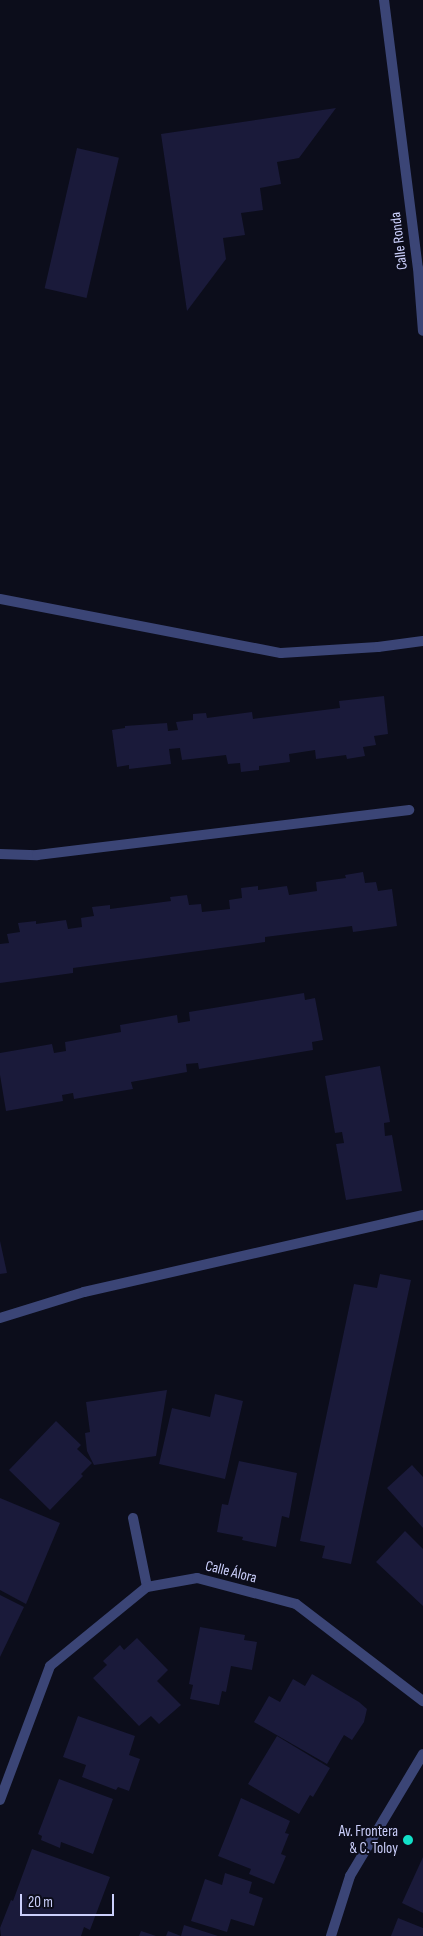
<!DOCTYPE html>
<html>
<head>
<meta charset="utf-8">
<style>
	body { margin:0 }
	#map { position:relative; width:423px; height:1936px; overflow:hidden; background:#0c0d1b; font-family:"Sofia Sans Condensed",sans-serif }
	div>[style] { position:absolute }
	.building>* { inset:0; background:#1a1a3a; transform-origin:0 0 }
	.street>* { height:10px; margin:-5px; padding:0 5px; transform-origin:5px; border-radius:5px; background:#3b4576 }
	.dots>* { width:14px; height:14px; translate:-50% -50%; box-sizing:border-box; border:2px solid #0c0d1b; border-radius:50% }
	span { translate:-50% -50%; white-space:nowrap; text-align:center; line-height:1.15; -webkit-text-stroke:4px #0c0d1b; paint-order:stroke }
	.street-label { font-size:15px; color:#cbcffb }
	.poi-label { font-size:15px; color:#cbcffb }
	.right { translate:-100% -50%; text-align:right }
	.scale { position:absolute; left:20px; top:1894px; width:94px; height:22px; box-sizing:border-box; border:2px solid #cbcffb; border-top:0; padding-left:6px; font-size:15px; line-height:18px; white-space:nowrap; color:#cbcffb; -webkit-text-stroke:4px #0c0d1b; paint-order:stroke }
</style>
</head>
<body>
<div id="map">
	<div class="building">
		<div style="clip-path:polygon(336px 108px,299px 158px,277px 162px,281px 184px,260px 188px,263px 210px,241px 213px,245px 235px,223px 238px,226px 259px,187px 311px,161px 134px)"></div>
		<div style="left:77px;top:148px;width:43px;height:144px;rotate:13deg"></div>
		<div style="clip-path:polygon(384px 696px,388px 734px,374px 736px,376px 745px,363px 747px,365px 756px,347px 759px,346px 755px,316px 759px,315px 750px,289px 754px,290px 762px,259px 766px,259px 770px,241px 772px,240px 763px,228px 764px,226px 755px,182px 760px,180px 748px,169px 749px,171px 764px,129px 769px,129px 765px,117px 767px,112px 730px,125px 728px,125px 726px,167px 723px,168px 731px,178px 730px,176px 722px,193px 720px,193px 714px,206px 713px,207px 718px,252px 712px,253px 719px,340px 708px,339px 701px)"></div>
		<div style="clip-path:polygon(363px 872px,365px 883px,376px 882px,378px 891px,392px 889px,397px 926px,353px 932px,352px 926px,265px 937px,265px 942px,73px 968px,73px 973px,0 983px,0 944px,9px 943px,7px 934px,20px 932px,18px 923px,36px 921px,36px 924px,66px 920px,68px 929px,82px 927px,81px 918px,94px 916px,92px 907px,110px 905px,110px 909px,171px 901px,170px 897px,187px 895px,189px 905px,201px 904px,202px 912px,230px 909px,229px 900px,242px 898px,241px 888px,258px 886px,258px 890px,287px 886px,289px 895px,317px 891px,316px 882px,346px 878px,345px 875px)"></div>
		<div style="clip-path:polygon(304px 993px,305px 1000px,315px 998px,323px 1040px,312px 1042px,313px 1050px,199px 1069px,198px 1063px,186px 1064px,187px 1072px,131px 1082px,133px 1089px,74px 1099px,73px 1093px,62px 1095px,63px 1101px,6px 1111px,0 1075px,0 1053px,52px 1044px,54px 1053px,66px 1051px,65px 1042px,121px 1032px,120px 1025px,177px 1015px,178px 1023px,190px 1021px,189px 1012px)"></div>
		<div style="clip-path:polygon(380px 1066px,390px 1122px,384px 1123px,385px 1136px,392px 1135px,402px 1191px,346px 1200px,336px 1144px,344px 1143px,342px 1132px,335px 1133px,325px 1076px)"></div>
		<div style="clip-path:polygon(0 1241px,7px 1273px,0 1274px)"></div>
		<div style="clip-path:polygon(380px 1274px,411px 1280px,351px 1564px,322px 1558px,325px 1546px,300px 1541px,354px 1284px,377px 1288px)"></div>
		<div style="clip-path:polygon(167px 1390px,156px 1456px,94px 1465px,87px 1451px,85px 1433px,90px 1432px,86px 1402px)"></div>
		<div style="clip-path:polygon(215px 1394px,243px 1401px,225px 1479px,159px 1464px,172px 1408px,210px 1417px)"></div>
		<div style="clip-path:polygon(56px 1421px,81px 1445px,77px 1449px,92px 1463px,81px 1474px,83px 1476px,50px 1510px,9px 1470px)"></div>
		<div style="clip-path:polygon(239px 1461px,297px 1473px,289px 1518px,282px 1516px,276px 1547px,242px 1540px,243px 1537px,217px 1532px,222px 1504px,228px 1505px)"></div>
		<div style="clip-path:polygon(412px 1465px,423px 1477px,423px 1528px,387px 1488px)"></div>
		<div style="clip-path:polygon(0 1498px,60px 1523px,26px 1604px,0 1590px)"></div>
		<div style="clip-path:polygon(405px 1531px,423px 1549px,423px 1606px,376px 1562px)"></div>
		<div style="clip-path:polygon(0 1595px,24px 1607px,0 1657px)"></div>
		<div style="clip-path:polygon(200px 1627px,245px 1635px,244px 1640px,257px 1642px,252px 1670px,231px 1666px,226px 1692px,222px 1691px,219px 1705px,190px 1699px,193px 1685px,189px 1684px)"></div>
		<div style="clip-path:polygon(137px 1638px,168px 1670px,157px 1681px,181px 1705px,159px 1724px,151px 1716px,139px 1726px,93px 1678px,107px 1665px,103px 1661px,120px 1645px,124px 1650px)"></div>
		<div style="clip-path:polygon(312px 1674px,359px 1702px,367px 1709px,364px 1722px,352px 1740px,344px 1735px,327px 1764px,254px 1722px,269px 1696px,280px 1702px,293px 1679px,305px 1686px)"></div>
		<div style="clip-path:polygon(78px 1716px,135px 1736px,129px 1755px,140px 1759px,129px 1791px,118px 1787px,116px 1790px,82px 1777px,86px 1765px,63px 1757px)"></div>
		<div style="clip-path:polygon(277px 1736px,330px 1768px,313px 1797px,310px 1795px,299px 1814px,248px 1784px)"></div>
		<div style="clip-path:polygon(59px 1779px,113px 1799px,93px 1854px,61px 1842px,60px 1848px,41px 1840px,42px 1836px,38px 1834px)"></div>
		<div style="clip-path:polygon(241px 1798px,290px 1821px,285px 1833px,289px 1834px,281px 1854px,286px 1856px,274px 1884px,249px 1874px,251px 1869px,218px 1856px)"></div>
		<div style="clip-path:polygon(32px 1849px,110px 1877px,90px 1930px,84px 1927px,81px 1936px,1px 1936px,0 1928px,11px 1900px,13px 1901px)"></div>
		<div style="clip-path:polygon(423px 1857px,423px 1913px,402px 1903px)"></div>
		<div style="clip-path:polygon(225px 1873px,252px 1882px,249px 1893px,263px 1898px,254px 1926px,231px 1919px,227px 1932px,191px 1921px,205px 1879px,222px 1885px)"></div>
		<div style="clip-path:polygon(398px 1918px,423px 1928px,423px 1936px,391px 1936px)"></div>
		<div style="clip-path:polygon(184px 1925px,218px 1936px,166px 1936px,168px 1931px,181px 1936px)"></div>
		<div style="clip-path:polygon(141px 1931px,156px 1936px,139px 1936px)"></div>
	</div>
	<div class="street">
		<div style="left:384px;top:0;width:270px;rotate:82.8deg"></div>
		<div style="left:418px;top:268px;width:63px;rotate:85.5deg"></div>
		<div style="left:0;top:599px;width:286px;rotate:10.9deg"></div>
		<div style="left:281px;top:653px;width:97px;rotate:-3.5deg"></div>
		<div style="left:378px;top:647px;width:45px;rotate:-7.6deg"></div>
		<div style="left:0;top:854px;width:37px;rotate:2deg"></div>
		<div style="left:37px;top:855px;width:375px;rotate:-6.9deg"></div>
		<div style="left:0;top:1318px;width:88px;rotate:-17.2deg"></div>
		<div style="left:84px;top:1292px;width:348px;rotate:-12.8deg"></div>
		<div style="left:133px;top:1518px;width:70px;rotate:78.5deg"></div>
		<div style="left:0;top:1800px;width:143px;rotate:-69.5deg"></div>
		<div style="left:50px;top:1666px;width:125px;rotate:-39.2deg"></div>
		<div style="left:147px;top:1587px;width:51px;rotate:-10.2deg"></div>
		<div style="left:197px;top:1578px;width:102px;rotate:14.7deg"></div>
		<div style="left:296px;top:1604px;width:160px;rotate:37.4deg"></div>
		<div style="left:331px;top:1936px;width:63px;rotate:-72.4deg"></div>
		<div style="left:350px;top:1876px;width:142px;rotate:-59.1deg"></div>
	</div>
	<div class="dots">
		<div style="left:408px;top:1840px;background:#12e0c8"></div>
	</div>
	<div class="street-label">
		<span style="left:399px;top:241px;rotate:-97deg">Calle Ronda</span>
		<span style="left:231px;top:1572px;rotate:14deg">Calle Álora</span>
	</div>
	<div class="poi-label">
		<span class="right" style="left:398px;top:1840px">Av. Frontera<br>&amp; C. Toloy</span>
	</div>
	<div class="scale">20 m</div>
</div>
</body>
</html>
